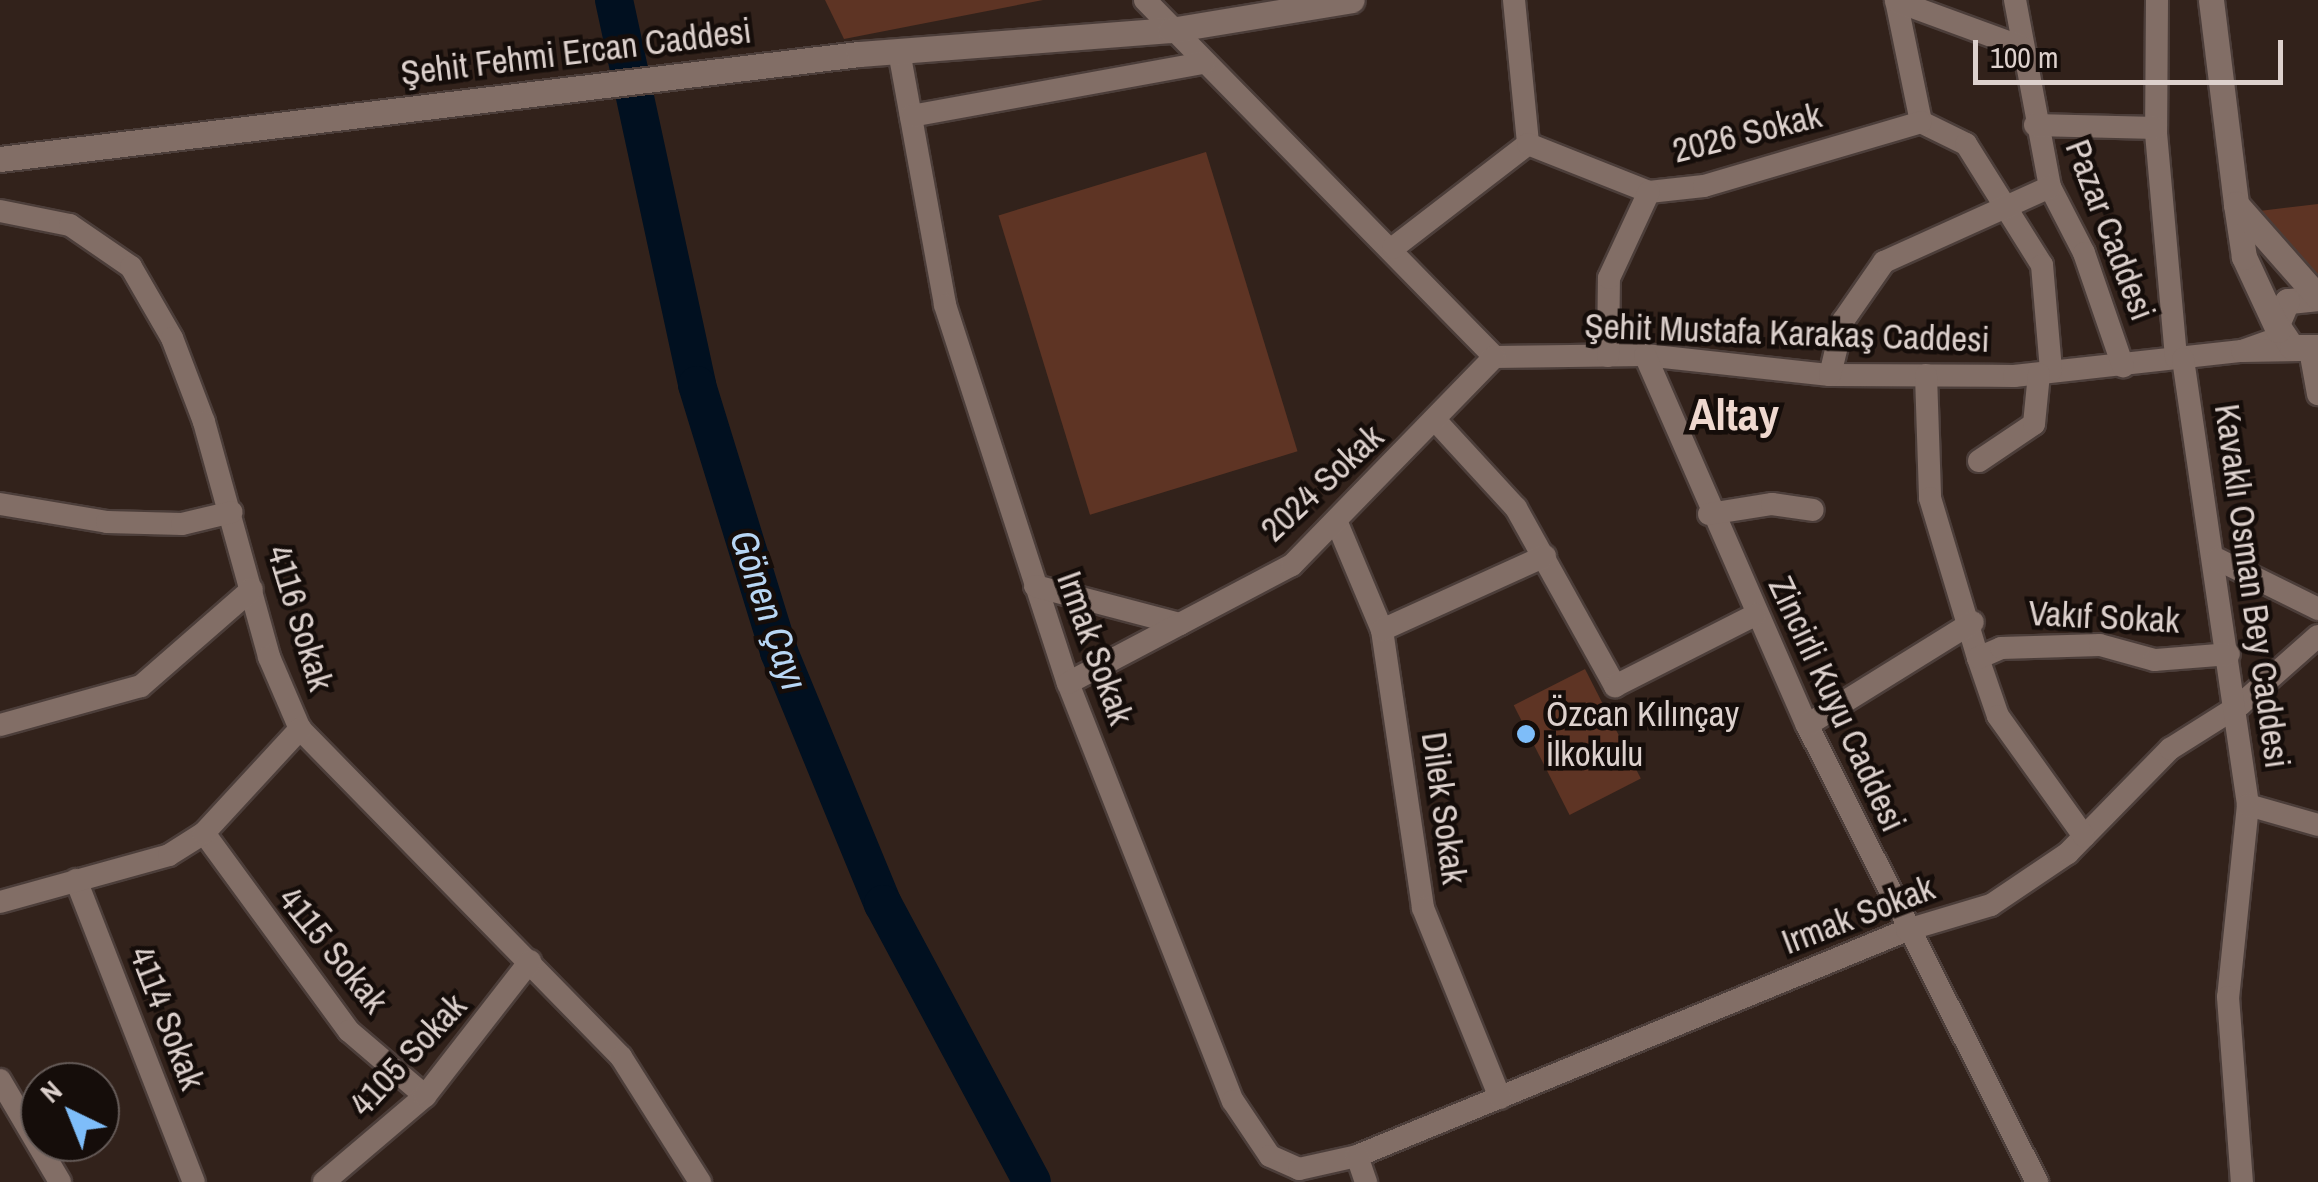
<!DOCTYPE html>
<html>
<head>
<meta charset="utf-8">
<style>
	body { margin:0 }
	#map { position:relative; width:2318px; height:1182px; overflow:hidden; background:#32221b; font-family:"Archivo Narrow",sans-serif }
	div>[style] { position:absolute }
	.green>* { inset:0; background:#5e3424; transform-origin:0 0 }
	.river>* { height:38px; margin:-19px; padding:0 19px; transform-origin:19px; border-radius:19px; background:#011020 }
	.roads { filter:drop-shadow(2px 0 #4c3e3a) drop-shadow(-2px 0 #4c3e3a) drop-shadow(0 2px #4c3e3a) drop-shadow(0 -2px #4c3e3a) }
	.street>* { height:22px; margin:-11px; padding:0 11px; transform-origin:11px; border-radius:11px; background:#826e66 }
	.secondary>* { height:25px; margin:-12.5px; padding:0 12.5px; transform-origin:12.5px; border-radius:12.5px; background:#826e66 }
	.dots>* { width:28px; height:28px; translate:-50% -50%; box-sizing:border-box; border:5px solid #150d0a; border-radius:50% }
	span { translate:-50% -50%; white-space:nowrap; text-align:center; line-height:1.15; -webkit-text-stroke:9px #150d0a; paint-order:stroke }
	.street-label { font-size:35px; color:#ddd1cd }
	.poi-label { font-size:35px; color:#ddd1cd }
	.left { translate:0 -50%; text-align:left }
	.water-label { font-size:38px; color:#b8d6f4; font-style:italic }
	.district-label { font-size:45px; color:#efd8cf; font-weight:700 }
	.north { position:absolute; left:20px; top:1062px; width:100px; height:100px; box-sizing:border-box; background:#150d0a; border:2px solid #655b58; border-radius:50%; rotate:317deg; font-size:28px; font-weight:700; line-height:40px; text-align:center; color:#ddd1cd }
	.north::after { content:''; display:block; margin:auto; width:35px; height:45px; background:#7ebdf9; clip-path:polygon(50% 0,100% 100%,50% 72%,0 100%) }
	.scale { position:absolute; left:1973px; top:40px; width:310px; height:45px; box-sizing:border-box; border:5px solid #ddd1cd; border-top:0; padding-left:12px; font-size:30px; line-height:35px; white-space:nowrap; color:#ddd1cd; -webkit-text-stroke:8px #150d0a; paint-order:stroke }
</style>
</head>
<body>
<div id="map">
	<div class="green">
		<div style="clip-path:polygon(825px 0,1043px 0,844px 39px)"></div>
		<div style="left:1206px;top:152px;width:313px;height:217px;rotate:73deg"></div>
		<div style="clip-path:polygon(2318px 204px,2318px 290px,2251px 212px)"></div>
		<div style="left:1585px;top:669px;width:123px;height:80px;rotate:63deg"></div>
	</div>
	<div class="river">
		<div style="left:614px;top:0;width:394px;rotate:77.8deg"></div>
		<div style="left:697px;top:385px;width:279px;rotate:72.9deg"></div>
		<div style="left:779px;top:652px;width:273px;rotate:67.6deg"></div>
		<div style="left:883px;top:904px;width:315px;rotate:61.8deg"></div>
	</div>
	<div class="roads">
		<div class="street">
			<div style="left:1145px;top:0;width:499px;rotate:45.6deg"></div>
			<div style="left:1494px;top:357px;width:151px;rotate:-0.8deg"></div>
			<div style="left:1645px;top:355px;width:186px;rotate:6.2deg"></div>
			<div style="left:1830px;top:375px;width:184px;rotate:0.3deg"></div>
			<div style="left:2014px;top:376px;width:229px;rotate:-6.3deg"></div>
			<div style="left:1514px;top:0;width:145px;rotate:84.4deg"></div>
			<div style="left:1896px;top:0;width:125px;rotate:78.4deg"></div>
			<div style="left:2015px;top:0;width:190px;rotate:79.4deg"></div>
			<div style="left:2050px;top:187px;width:74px;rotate:62.7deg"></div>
			<div style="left:2084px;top:253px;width:120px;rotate:71deg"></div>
			<div style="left:2157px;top:0;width:133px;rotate:90.4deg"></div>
			<div style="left:2156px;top:133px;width:226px;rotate:84.9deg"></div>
			<div style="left:1896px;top:1px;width:134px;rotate:20.1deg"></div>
			<div style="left:899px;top:51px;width:258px;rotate:79.7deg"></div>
			<div style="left:945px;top:305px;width:398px;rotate:72deg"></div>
			<div style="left:1068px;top:683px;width:449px;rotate:68.5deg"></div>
			<div style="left:1233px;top:1101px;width:66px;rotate:56.1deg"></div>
			<div style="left:1270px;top:1156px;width:32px;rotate:24deg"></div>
			<div style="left:1299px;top:1169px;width:59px;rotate:-12.6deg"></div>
			<div style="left:1357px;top:1156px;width:595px;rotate:-22.34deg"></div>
			<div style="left:1907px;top:930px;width:88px;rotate:-16.6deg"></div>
			<div style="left:1991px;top:905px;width:93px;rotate:-34deg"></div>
			<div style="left:2068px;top:853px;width:146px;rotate:-45.6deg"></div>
			<div style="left:2170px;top:749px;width:83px;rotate:-32.2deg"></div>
			<div style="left:2240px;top:705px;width:104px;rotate:-41.5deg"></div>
			<div style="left:911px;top:116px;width:298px;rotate:-10.3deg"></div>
			<div style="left:1921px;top:122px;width:50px;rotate:26.1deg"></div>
			<div style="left:1966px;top:144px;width:143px;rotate:57.9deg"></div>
			<div style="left:2042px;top:265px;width:106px;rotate:85.1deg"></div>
			<div style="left:2035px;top:125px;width:121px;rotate:1.4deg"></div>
			<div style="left:0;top:211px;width:71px;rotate:11.3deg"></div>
			<div style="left:70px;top:225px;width:74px;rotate:34.5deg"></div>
			<div style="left:131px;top:267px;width:82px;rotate:60deg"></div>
			<div style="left:172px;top:338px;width:90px;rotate:69.1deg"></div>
			<div style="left:204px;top:422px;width:244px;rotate:74.5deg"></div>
			<div style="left:269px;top:657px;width:78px;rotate:66.7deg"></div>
			<div style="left:300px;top:729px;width:459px;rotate:45.6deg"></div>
			<div style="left:621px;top:1057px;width:148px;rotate:57.7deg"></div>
			<div style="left:1393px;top:248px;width:170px;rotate:-37.6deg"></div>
			<div style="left:1528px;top:144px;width:130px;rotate:21.6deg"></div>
			<div style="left:1649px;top:192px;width:55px;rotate:-6.2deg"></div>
			<div style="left:1704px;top:186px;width:226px;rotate:-16.4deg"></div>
			<div style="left:2281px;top:337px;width:41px;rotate:160.3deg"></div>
			<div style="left:2242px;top:351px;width:59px;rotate:-1deg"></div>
			<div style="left:2310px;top:350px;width:45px;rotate:79.7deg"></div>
			<div style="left:1645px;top:355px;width:404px;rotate:66.4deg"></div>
			<div style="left:1807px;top:725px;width:512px;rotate:63.28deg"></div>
			<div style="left:1608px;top:356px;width:78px;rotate:-89.3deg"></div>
			<div style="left:1609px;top:278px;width:95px;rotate:-65.1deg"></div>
			<div style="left:2183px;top:359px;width:451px;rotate:81.7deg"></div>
			<div style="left:2248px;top:805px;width:193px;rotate:95.9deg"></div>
			<div style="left:2228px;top:997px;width:186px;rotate:85.7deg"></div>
			<div style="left:1830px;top:375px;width:56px;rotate:-76.5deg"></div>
			<div style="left:1843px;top:321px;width:72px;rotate:-55.2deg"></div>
			<div style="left:1884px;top:262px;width:182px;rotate:-24.3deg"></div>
			<div style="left:1926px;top:375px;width:123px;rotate:88.1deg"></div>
			<div style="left:1930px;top:498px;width:167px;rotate:73.3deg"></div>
			<div style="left:1978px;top:658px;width:61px;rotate:71deg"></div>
			<div style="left:1998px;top:716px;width:148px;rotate:54.4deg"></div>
			<div style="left:1436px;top:421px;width:118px;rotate:47.4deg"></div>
			<div style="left:1516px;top:508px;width:204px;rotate:60.9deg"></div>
			<div style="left:1615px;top:686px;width:157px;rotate:-26.9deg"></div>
			<div style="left:1979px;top:461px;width:66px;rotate:-33.9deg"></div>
			<div style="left:2034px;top:424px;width:50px;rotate:-84.3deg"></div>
			<div style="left:0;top:504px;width:109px;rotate:9.5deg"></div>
			<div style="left:107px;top:522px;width:75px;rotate:1.5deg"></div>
			<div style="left:182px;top:524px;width:51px;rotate:-13.5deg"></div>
			<div style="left:1709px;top:514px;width:64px;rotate:-9deg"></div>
			<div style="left:1772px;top:504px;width:41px;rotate:8.3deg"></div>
			<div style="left:1337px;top:523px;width:116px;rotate:67.2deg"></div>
			<div style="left:1382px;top:630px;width:281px;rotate:81.6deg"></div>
			<div style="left:1423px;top:908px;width:205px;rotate:67.9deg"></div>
			<div style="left:2217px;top:559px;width:113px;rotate:26.3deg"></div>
			<div style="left:1035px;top:586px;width:150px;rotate:14.7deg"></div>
			<div style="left:1382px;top:630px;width:179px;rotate:-24.4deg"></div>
			<div style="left:1978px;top:658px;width:25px;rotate:-23deg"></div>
			<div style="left:2001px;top:648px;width:99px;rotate:-1.7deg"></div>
			<div style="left:2100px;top:645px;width:57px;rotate:15.3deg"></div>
			<div style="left:2155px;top:660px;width:74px;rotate:-4.6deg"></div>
			<div style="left:1068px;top:683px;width:253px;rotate:-27.8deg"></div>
			<div style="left:1292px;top:565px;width:290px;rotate:-45.8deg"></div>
			<div style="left:0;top:725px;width:146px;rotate:-15.5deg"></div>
			<div style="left:141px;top:686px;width:147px;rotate:-41.1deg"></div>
			<div style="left:1807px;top:725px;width:195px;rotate:-31.8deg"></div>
			<div style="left:2248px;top:805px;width:73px;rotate:15.9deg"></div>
			<div style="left:204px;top:833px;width:245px;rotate:53.8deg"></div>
			<div style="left:349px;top:1031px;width:100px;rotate:40.5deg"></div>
			<div style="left:76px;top:880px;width:324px;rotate:68.7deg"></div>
			<div style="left:0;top:902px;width:175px;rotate:-15.5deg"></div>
			<div style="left:169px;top:855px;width:41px;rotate:-32.2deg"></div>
			<div style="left:204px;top:833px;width:142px;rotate:-47.3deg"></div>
			<div style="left:0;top:1080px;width:118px;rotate:59.5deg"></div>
			<div style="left:1357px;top:1156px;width:28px;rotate:71deg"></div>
			<div style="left:324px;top:1182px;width:133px;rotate:-40.4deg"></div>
			<div style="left:425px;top:1096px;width:171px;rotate:-52.1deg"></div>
		</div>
		<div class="secondary">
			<div style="left:2211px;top:0;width:206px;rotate:83deg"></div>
			<div style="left:0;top:159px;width:865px;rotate:-6.97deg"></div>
			<div style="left:859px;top:54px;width:313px;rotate:-4.4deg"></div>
			<div style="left:1171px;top:30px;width:183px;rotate:-9.4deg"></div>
			<div style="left:2318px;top:298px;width:31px;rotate:174deg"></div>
			<div style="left:2287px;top:301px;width:26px;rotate:113deg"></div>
			<div style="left:2277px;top:325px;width:27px;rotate:56deg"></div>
			<div style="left:2292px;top:347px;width:26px"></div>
			<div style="left:2278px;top:330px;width:81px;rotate:-115deg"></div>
			<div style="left:2244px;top:257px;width:54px;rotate:-98.6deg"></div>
			<div style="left:2236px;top:204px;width:124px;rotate:48.6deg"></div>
		</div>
	</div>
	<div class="dots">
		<div style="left:1526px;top:734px;background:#7ebdf9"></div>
	</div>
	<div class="street-label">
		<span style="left:576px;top:52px;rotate:-7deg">Şehit Fehmi Ercan Caddesi</span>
		<span style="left:1747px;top:133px;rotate:-14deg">2026 Sokak</span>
		<span style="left:2110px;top:230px;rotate:69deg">Pazar Caddesi</span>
		<span style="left:1787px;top:333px;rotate:2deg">Şehit Mustafa Karakaş Caddesi</span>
		<span style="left:1322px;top:483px;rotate:-43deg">2024 Sokak</span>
		<span style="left:2252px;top:586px;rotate:82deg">Kavaklı Osman Bey Caddesi</span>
		<span style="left:2104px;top:617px;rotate:3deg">Vakıf Sokak</span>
		<span style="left:300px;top:618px;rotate:73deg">4116 Sokak</span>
		<span style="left:1095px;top:648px;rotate:70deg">Irmak Sokak</span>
		<span style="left:1837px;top:704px;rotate:65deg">Zincirli Kuyu Caddesi</span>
		<span style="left:1444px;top:808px;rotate:82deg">Dilek Sokak</span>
		<span style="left:1858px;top:915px;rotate:-21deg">Irmak Sokak</span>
		<span style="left:333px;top:950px;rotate:51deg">4115 Sokak</span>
		<span style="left:167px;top:1018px;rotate:69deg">4114 Sokak</span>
		<span style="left:408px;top:1055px;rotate:-47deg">4105 Sokak</span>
	</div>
	<div class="poi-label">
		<span class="left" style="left:1546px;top:734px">Özcan Kılınçay<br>İlkokulu</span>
	</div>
	<div class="water-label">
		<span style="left:769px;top:610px;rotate:71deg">Gönen Çayı</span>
	</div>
	<div class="district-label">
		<span style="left:1734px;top:414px">Altay</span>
	</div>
	<div class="north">N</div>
	<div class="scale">100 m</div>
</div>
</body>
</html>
